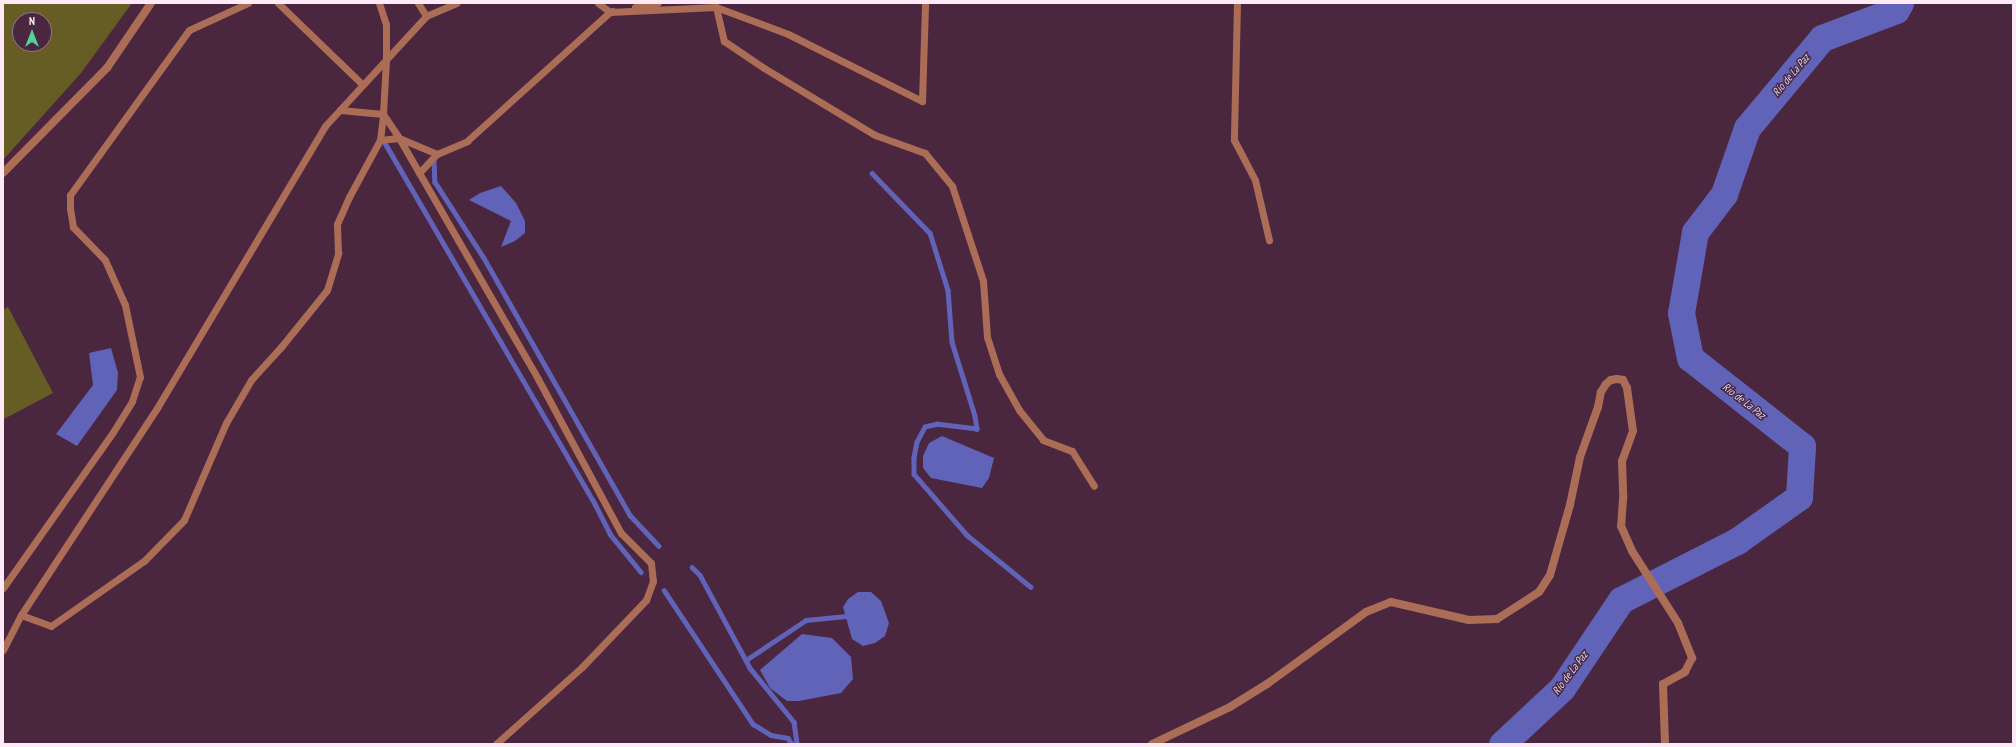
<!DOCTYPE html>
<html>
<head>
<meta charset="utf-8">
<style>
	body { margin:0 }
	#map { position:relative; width:2016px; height:747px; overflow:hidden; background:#4b263f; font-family:"PT Sans Narrow",sans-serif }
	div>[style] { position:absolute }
	.green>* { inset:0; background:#665d25 }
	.water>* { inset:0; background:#6163b9 }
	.stream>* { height:4.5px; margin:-2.25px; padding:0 2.25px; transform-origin:2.25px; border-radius:2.25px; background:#6163b9 }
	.river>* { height:27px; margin:-13.5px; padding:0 13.5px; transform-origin:13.5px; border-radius:13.5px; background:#6163b9 }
	.service>* { height:7px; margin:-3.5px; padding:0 3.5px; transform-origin:3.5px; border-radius:3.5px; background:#ac6d57 }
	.minor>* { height:8px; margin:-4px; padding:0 4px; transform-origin:4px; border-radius:4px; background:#ac6d57 }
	span { translate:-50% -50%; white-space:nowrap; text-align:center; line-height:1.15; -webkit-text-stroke:3px #4b263f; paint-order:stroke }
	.water-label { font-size:11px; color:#d9dcf3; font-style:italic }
	.frame { position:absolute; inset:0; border:4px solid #feeaf6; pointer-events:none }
	.north { position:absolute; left:12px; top:12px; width:40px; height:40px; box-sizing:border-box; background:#4b263f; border:1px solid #937488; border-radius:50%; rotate:0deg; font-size:11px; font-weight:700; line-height:16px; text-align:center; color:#feeaf6 }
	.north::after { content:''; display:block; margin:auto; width:14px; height:18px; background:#51d397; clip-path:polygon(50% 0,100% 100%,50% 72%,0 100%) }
</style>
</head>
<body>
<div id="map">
	<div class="green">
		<div style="clip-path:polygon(evenodd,3px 3px,132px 3px,81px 73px,3px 160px,3px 3px,20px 20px,44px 20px,44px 44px,20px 44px,20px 20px)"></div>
		<div style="clip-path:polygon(8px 307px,53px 393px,4px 419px,3px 310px)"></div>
	</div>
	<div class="water">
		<div style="clip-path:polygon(501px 186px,516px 203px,525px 221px,525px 233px,515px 241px,501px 247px,511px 221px,469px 200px,480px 193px)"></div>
		<div style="clip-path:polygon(111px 348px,118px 373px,117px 390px,77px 446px,56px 434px,93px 385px,89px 353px)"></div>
		<div style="clip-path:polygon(942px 436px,994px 458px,989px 478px,982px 488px,931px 478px,923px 468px,923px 456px,929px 443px)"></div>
		<div style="clip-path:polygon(858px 592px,871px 592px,881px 601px,889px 623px,885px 636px,875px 643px,863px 646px,852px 639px,843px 607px,848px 599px)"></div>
		<div style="clip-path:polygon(802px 634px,832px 638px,851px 657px,853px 679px,841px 693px,799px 701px,787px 701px,770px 688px,760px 670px)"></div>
	</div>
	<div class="stream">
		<div style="left:385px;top:143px;width:413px;rotate:59.8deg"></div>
		<div style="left:593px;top:500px;width:38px;rotate:63deg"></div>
		<div style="left:610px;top:534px;width:49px;rotate:50.8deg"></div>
		<div style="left:434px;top:159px;width:23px;rotate:88deg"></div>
		<div style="left:435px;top:182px;width:90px;rotate:57.2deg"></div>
		<div style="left:484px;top:258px;width:296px;rotate:60.4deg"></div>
		<div style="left:630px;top:515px;width:42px;rotate:46.9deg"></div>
		<div style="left:872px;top:173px;width:83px;rotate:46deg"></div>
		<div style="left:930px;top:233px;width:60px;rotate:72.5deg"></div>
		<div style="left:948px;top:290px;width:52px;rotate:85.6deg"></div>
		<div style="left:952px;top:342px;width:77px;rotate:72.7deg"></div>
		<div style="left:975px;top:416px;width:13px;rotate:81deg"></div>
		<div style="left:977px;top:429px;width:39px;rotate:-173deg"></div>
		<div style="left:938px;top:424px;width:13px;rotate:167deg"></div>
		<div style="left:925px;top:427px;width:17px;rotate:118deg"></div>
		<div style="left:917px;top:442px;width:16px;rotate:101deg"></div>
		<div style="left:914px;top:458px;width:16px;rotate:90deg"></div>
		<div style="left:914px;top:474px;width:81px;rotate:49deg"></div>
		<div style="left:967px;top:535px;width:82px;rotate:39.1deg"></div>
		<div style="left:692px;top:567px;width:11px;rotate:45deg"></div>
		<div style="left:700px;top:575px;width:106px;rotate:61.7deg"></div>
		<div style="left:750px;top:668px;width:70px;rotate:50.8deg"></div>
		<div style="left:794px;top:722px;width:22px;rotate:82deg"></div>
		<div style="left:664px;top:590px;width:161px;rotate:56.4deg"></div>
		<div style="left:753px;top:724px;width:21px;rotate:31deg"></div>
		<div style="left:771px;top:735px;width:17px;rotate:10deg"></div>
		<div style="left:788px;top:738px;width:7px;rotate:56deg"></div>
		<div style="left:746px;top:660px;width:72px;rotate:-33.7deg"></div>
		<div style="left:806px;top:620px;width:40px;rotate:-5.7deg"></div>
	</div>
	<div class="river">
		<div style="left:1502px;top:744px;width:82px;rotate:-43deg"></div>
		<div style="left:1562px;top:688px;width:106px;rotate:-56.2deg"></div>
		<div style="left:1621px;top:600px;width:130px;rotate:-27deg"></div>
		<div style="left:1737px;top:541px;width:76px;rotate:-35.4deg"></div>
		<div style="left:1799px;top:497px;width:51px;rotate:-86.6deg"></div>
		<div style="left:1802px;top:446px;width:142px;rotate:-141.8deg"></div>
		<div style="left:1690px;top:358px;width:46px;rotate:-101.3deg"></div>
		<div style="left:1681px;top:313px;width:82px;rotate:-80.2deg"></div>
		<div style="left:1695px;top:232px;width:48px;rotate:-52.7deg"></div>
		<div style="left:1724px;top:194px;width:70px;rotate:-70.8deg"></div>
		<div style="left:1747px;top:128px;width:117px;rotate:-50.2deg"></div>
		<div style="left:1822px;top:38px;width:79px;rotate:-20.7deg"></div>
		<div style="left:1896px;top:10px;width:8px;rotate:-60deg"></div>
	</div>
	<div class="service">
		<div style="left:278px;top:3px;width:117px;rotate:44deg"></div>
		<div style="left:379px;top:3px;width:22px;rotate:72deg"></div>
		<div style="left:386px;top:24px;width:36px;rotate:90deg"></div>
		<div style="left:386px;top:60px;width:54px;rotate:93.2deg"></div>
		<div style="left:383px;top:114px;width:29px;rotate:56deg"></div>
		<div style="left:399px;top:138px;width:278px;rotate:60deg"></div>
		<div style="left:538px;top:379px;width:175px;rotate:61.7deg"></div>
		<div style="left:621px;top:533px;width:42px;rotate:45deg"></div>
		<div style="left:651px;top:563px;width:18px;rotate:84deg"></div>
		<div style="left:653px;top:581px;width:20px;rotate:110deg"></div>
		<div style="left:646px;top:600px;width:93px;rotate:133.7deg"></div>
		<div style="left:582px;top:667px;width:115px;rotate:138.2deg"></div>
		<div style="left:418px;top:3px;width:15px;rotate:58deg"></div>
		<div style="left:598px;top:3px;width:15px;rotate:37deg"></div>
		<div style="left:610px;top:12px;width:3px;rotate:-18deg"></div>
		<div style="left:1237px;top:3px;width:137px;rotate:91.3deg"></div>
		<div style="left:1234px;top:140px;width:45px;rotate:62.3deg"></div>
		<div style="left:1255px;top:180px;width:62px;rotate:76.9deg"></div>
		<div style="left:635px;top:7px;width:23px;rotate:-10deg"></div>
		<div style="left:716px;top:7px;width:35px;rotate:77deg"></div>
		<div style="left:724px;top:41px;width:48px;rotate:34deg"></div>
		<div style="left:764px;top:68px;width:130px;rotate:31.1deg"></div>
		<div style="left:875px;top:135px;width:53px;rotate:19.8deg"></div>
		<div style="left:925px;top:153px;width:43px;rotate:50.7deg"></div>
		<div style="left:952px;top:186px;width:100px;rotate:71.9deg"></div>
		<div style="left:983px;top:281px;width:56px;rotate:85.9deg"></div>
		<div style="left:987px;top:337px;width:39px;rotate:72deg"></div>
		<div style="left:999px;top:374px;width:41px;rotate:60.9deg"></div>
		<div style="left:1019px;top:410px;width:38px;rotate:51deg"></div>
		<div style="left:1043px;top:440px;width:31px;rotate:21deg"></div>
		<div style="left:1072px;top:451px;width:41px;rotate:57.8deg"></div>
		<div style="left:380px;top:140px;width:19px;rotate:-6deg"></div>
		<div style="left:399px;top:138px;width:41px;rotate:22.8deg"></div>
		<div style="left:419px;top:173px;width:26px;rotate:-47deg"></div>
		<div style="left:437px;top:154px;width:33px;rotate:-23deg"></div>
		<div style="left:467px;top:141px;width:193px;rotate:-42.1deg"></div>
		<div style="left:610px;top:12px;width:106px;rotate:-2.7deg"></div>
		<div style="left:716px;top:7px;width:77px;rotate:20.6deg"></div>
		<div style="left:788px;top:34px;width:150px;rotate:26.6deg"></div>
		<div style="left:922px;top:101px;width:98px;rotate:-88.2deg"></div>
		<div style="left:3px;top:588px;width:191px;rotate:-54.8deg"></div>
		<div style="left:113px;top:432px;width:36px;rotate:-58deg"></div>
		<div style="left:132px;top:401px;width:25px;rotate:-72deg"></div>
		<div style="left:140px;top:377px;width:74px;rotate:-101.8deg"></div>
		<div style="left:125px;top:305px;width:49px;rotate:-114deg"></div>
		<div style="left:105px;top:260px;width:46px;rotate:-134.1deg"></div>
		<div style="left:73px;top:227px;width:18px;rotate:-99deg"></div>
		<div style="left:70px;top:209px;width:14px;rotate:-90deg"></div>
		<div style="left:70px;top:195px;width:203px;rotate:-54.2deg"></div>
		<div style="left:189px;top:30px;width:65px;rotate:-24.6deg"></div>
		<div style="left:21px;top:615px;width:32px;rotate:20deg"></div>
		<div style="left:51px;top:626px;width:113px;rotate:-35deg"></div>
		<div style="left:144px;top:561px;width:57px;rotate:-45.7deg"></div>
		<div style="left:184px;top:520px;width:106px;rotate:-66.6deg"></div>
		<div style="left:226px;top:423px;width:50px;rotate:-59.8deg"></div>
		<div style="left:251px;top:380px;width:45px;rotate:-47.7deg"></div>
		<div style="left:281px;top:347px;width:73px;rotate:-51.1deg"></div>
		<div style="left:327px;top:290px;width:39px;rotate:-73deg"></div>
		<div style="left:338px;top:253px;width:29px;rotate:-92deg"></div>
		<div style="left:337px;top:224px;width:30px;rotate:-66deg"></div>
		<div style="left:349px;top:197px;width:65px;rotate:-61.5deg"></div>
		<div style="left:380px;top:140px;width:26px;rotate:-83deg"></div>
		<div style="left:383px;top:114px;width:43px;rotate:-174.7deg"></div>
		<div style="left:3px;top:650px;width:39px;rotate:-63deg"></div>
		<div style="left:21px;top:615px;width:248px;rotate:-56.7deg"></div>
		<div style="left:157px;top:408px;width:328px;rotate:-59.2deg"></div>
		<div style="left:325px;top:126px;width:149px;rotate:-47.4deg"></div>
		<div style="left:426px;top:16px;width:33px;rotate:-23deg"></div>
	</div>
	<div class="minor">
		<div style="left:3px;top:173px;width:148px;rotate:-45.3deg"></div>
		<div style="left:107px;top:68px;width:78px;rotate:-55.9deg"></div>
		<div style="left:1152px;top:744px;width:86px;rotate:-25.4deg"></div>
		<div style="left:1230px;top:707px;width:44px;rotate:-31.9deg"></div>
		<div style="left:1267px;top:684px;width:122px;rotate:-36deg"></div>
		<div style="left:1366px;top:612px;width:27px;rotate:-22deg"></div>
		<div style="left:1391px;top:602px;width:80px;rotate:13deg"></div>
		<div style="left:1469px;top:620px;width:28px;rotate:-2deg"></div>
		<div style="left:1497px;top:619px;width:50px;rotate:-32.7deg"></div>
		<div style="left:1539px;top:592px;width:20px;rotate:-57deg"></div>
		<div style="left:1550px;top:575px;width:73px;rotate:-74.1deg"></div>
		<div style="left:1570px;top:505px;width:49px;rotate:-78.2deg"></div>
		<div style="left:1580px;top:457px;width:53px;rotate:-70.2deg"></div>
		<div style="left:1598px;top:407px;width:15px;rotate:-79deg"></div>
		<div style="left:1601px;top:392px;width:9px;rotate:-58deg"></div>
		<div style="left:1606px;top:384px;width:6px;rotate:-39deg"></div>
		<div style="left:1611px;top:380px;width:6px;rotate:-9deg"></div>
		<div style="left:1617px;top:379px;width:6px;rotate:9deg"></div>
		<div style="left:1623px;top:380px;width:9px;rotate:63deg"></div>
		<div style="left:1627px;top:388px;width:43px;rotate:82.1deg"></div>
		<div style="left:1633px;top:431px;width:32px;rotate:110deg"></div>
		<div style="left:1622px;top:461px;width:38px;rotate:88deg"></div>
		<div style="left:1623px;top:499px;width:27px;rotate:94deg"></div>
		<div style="left:1621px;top:526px;width:27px;rotate:66deg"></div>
		<div style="left:1632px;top:551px;width:85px;rotate:57.4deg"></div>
		<div style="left:1678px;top:623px;width:38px;rotate:68deg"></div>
		<div style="left:1692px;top:658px;width:16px;rotate:117deg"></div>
		<div style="left:1685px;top:672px;width:25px;rotate:151deg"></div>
		<div style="left:1663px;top:684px;width:60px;rotate:88.1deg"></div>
	</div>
	<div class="water-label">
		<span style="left:1791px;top:75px;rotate:-50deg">Río de La Paz</span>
		<span style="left:1744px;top:401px;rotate:38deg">Río de La Paz</span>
		<span style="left:1570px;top:673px;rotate:-53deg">Río de La Paz</span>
	</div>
	<div class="frame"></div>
	<div class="north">N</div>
</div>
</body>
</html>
